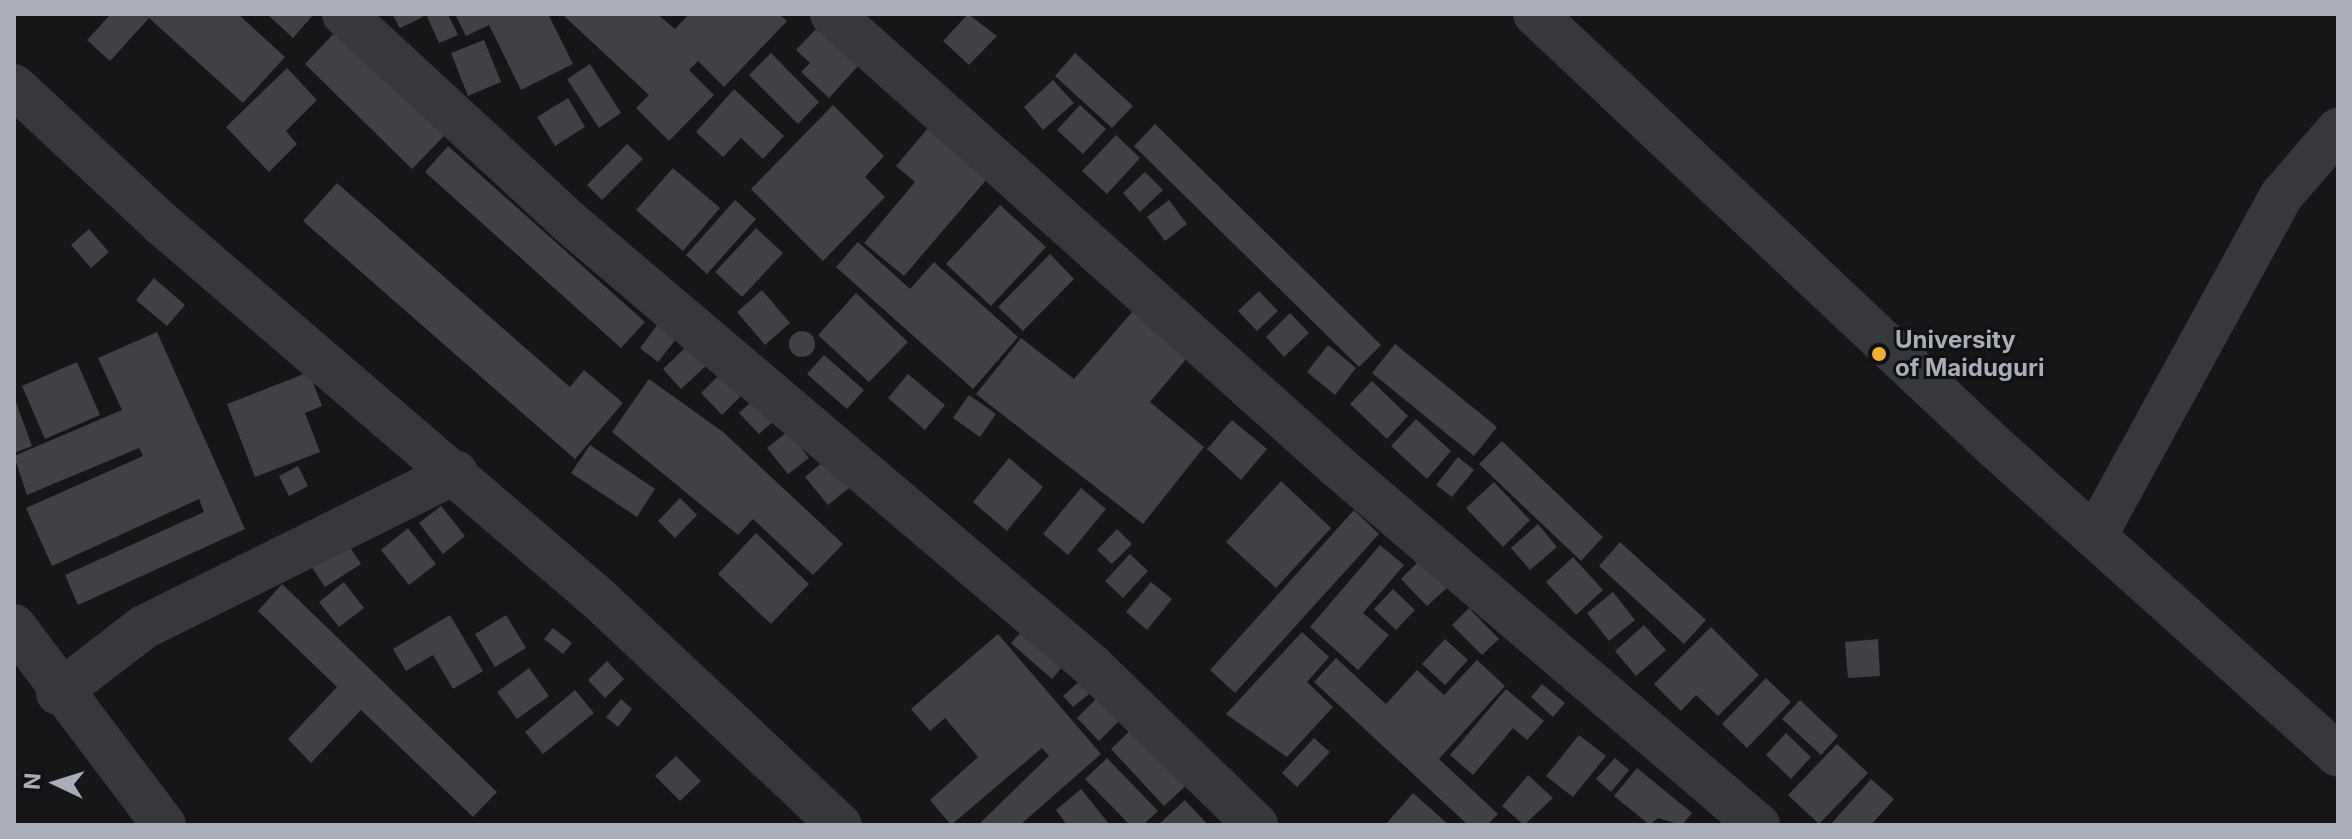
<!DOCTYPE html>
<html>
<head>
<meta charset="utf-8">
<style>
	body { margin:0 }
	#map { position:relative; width:2352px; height:839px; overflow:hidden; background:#161618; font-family:Inter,sans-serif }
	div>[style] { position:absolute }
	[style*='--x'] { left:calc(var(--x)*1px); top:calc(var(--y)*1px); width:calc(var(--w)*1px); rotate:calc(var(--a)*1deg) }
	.building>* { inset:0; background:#404145 }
	.round { border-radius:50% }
	.minor>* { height:44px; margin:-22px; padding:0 22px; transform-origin:22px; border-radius:22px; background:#37383d }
	.dots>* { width:22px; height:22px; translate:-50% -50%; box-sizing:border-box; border:4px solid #111113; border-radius:50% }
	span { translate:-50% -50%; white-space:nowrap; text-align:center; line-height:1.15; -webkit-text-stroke:6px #111113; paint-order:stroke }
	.poi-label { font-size:24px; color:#a8adb8; font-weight:700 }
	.left { translate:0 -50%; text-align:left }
	.frame { position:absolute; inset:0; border:16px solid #a8adb8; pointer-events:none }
	.north { position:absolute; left:16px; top:743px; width:80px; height:80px; -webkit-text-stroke:6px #111113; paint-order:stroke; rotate:274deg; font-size:22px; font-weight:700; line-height:32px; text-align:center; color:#a8adb8 }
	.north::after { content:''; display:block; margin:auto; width:28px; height:36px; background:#a8adb8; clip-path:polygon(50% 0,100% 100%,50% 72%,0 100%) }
</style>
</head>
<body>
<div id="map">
	<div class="building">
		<div style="clip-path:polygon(111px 14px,238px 14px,285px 57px,243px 103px,149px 18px,110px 61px,87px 40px)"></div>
		<div style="clip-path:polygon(267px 14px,314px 14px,293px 38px)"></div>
		<div style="clip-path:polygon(392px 14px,422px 14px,423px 17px,400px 28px)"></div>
		<div style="clip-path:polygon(426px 14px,448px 14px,458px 35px,439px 43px)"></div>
		<div style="clip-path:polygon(455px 14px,548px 14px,573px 64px,521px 90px,489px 25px,466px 36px)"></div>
		<div style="clip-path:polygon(562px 14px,657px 14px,675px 29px,689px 14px,779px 14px,787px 21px,724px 87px,698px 61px,689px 70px,714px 95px,669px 141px,636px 108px,649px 95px)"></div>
		<div style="clip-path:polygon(968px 14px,997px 36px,969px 65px,943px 41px)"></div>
		<div style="clip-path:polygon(818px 27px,859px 65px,829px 98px,801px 72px,810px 63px,796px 50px)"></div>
		<div style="clip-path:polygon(338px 29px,445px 135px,412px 169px,305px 64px)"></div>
		<div style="clip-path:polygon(484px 40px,501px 82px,468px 96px,451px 53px)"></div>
		<div style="clip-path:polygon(771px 53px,819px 102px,798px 124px,749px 75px)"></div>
		<div style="clip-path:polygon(1075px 53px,1133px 106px,1112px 128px,1055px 76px)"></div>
		<div style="clip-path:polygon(590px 64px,621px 113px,599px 128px,567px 79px)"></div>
		<div style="clip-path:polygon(287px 68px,317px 100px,286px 131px,297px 144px,269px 172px,226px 127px)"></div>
		<div style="clip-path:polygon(1053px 80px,1074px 103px,1043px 130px,1024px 107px)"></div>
		<div style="clip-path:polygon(734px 89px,784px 136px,763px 159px,741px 138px,723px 157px,696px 132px)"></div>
		<div style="clip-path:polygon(568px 98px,585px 127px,555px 146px,537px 117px)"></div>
		<div style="clip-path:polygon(833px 105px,884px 156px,865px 177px,885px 197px,823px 261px,751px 189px)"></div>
		<div style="clip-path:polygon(1080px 105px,1106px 129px,1083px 154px,1057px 130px)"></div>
		<div style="clip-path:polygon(1155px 124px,1381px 345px,1359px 367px,1134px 146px)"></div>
		<div style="clip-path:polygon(928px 128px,987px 179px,904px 276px,864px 243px,915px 182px,896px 166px)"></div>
		<div style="clip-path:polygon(1116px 135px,1140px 158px,1107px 194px,1082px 171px)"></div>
		<div style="clip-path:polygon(627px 144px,643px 159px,602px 200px,587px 185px)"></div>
		<div style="clip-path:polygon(448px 146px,645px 322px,621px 348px,425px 172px)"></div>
		<div style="clip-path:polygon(673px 168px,720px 208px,683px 251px,636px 210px)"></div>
		<div style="clip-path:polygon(1145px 172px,1163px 190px,1140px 212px,1123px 193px)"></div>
		<div style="clip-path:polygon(337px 183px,570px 387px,584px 370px,623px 403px,575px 459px,303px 221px)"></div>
		<div style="clip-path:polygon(735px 200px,756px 219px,707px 274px,686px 255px)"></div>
		<div style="clip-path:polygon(1169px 200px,1187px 224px,1165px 241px,1147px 217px)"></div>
		<div style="clip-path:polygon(1000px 205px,1046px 247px,991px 306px,946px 264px)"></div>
		<div style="clip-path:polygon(756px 228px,783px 253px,742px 297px,715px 272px)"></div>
		<div style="clip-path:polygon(89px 229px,109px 252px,91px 268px,71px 245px)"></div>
		<div style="clip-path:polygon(858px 242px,910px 289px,934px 262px,1018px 337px,973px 389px,836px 267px)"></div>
		<div style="clip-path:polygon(1050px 254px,1074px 279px,1023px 331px,998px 307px)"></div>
		<div style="clip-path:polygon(154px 278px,185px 305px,167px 326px,136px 300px)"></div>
		<div style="clip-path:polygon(762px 290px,790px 323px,765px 345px,737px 312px)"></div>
		<div style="clip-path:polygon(1259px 291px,1278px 311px,1257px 331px,1238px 311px)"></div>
		<div style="clip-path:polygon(856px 293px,908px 342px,869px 382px,818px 335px)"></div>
		<div style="clip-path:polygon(1133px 311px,1187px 358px,1150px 402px,1204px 447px,1143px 524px,976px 394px,1021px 338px,1074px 379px)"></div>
		<div style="clip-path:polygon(1290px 313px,1309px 333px,1284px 357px,1266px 337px)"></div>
		<div style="clip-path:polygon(661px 320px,680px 334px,658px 362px,640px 348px)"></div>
		<div class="round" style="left:789px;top:331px;width:26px;height:26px"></div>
		<div style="clip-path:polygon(157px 332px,245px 529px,78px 605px,65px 575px,204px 512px,199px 499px,52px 566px,26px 508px,143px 456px,139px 448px,27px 495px,14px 456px,122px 410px,98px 358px)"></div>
		<div style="clip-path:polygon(689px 344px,708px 364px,681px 389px,663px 369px)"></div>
		<div style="clip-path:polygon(1395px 344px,1497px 427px,1474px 456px,1372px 373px)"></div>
		<div style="clip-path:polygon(1328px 345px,1356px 368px,1335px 395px,1307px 372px)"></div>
		<div style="clip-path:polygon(824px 355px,864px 390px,847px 409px,807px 374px)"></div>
		<div style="clip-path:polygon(77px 362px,100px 415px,45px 439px,22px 386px)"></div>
		<div style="clip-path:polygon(726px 368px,747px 390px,722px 415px,701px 393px)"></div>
		<div style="clip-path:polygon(309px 372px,322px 406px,305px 413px,320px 452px,255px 477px,227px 404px)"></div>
		<div style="clip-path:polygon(908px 374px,945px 405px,925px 430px,888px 398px)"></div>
		<div style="clip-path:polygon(649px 379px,723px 432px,843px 544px,813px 575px,753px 519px,738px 535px,612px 432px)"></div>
		<div style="clip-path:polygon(1372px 381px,1408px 416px,1387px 439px,1350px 404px)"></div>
		<div style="clip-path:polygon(764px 390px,784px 412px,759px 434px,739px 413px)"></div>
		<div style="clip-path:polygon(969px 395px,996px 414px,980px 437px,953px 418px)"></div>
		<div style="clip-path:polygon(14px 397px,32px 446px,14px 453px)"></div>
		<div style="clip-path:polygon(1416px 419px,1451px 451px,1427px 479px,1391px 446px)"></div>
		<div style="clip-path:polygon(1232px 420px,1267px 449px,1241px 480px,1207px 449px)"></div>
		<div style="clip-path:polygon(788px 431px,809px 458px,788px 474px,767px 448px)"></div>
		<div style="clip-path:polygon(1502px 441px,1603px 537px,1581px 561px,1479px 464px)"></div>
		<div style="clip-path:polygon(590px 445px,655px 489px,637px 517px,571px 473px)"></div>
		<div style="clip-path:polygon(837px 450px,860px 479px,828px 505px,805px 477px)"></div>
		<div style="clip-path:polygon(1458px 457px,1474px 470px,1452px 497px,1436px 485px)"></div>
		<div style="clip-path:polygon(1009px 458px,1043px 487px,1007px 531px,973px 502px)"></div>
		<div style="clip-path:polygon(298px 466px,308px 486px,289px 496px,279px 476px)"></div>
		<div style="clip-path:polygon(1281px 481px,1331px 528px,1276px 588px,1226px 542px)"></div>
		<div style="clip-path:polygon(1494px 482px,1530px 520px,1503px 547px,1466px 508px)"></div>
		<div style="clip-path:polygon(1081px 488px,1106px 509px,1068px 555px,1043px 534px)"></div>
		<div style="clip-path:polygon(680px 498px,697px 515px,675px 538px,658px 521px)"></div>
		<div style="clip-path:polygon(441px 506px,465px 536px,443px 554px,419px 523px)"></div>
		<div style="clip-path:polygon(1354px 510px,1379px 534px,1235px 693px,1210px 670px)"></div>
		<div style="clip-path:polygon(1538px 524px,1557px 547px,1530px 570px,1511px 548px)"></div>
		<div style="clip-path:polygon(408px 528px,436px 564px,409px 585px,381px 550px)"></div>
		<div style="clip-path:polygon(1117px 529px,1132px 544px,1112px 564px,1097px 550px)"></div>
		<div style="clip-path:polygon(756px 533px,809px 584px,771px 624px,718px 574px)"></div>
		<div style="clip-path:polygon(345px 540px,361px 564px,325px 587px,309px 563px)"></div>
		<div style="clip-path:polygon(1620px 542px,1706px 620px,1684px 644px,1599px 566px)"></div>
		<div style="clip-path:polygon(1380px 545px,1404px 565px,1363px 613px,1389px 635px,1358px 670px,1310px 627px)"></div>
		<div style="clip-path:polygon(1130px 554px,1148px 571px,1123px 598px,1105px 581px)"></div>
		<div style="clip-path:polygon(1573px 557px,1603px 590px,1576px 615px,1546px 582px)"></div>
		<div style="clip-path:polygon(1419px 561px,1447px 588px,1427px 606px,1401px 579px)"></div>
		<div style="clip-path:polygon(344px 582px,364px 608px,339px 627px,319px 602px)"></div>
		<div style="clip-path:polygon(1151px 582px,1172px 599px,1147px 630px,1126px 612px)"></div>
		<div style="clip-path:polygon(282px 584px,497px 792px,473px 817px,361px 710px,311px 763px,288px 739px,337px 687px,258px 611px)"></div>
		<div style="clip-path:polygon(1393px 589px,1415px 610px,1396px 630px,1374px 609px)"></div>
		<div style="clip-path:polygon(1613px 592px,1635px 620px,1609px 641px,1587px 613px)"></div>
		<div style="clip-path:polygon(1469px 608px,1499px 639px,1482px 655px,1452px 625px)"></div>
		<div style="clip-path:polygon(450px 615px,483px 671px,453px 689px,433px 655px,406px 671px,393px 649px)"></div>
		<div style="clip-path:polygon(506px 615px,526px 648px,495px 667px,475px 634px)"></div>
		<div style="clip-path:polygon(1029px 623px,1069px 659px,1052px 679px,1011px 643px)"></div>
		<div style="clip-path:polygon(1644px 625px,1666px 650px,1636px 676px,1615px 651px)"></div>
		<div style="clip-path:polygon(1711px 627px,1759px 675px,1718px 716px,1696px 695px,1681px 711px,1654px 684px)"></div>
		<div style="clip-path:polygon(553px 628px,572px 643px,563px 654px,544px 639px)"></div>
		<div style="clip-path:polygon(1302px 632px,1329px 657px,1307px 682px,1333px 707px,1287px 757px,1226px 714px)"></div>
		<div style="clip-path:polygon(998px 634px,1101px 754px,1020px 825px,978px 825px,1049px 756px,1042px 748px,951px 825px,930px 800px,978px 757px,945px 718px,930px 731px,911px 709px)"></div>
		<div style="clip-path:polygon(1445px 639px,1468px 660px,1445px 685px,1422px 664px)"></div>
		<div style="clip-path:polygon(1878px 639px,1880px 676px,1848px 678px,1845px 642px)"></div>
		<div style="clip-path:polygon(1336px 658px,1386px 704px,1417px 670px,1444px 695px,1477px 660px,1505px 686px,1439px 759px,1498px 814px,1487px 825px,1468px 825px,1314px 682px)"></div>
		<div style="clip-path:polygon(607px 661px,624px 679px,605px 698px,588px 680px)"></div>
		<div style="clip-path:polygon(529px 668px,549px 696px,517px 719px,497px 692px)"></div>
		<div style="clip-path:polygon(1766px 678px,1791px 702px,1747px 748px,1722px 724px)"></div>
		<div style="clip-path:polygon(1082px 679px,1093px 691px,1073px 707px,1063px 696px)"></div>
		<div style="clip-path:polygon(1542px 684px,1565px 703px,1553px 717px,1531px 697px)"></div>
		<div style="clip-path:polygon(1506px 689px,1544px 721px,1527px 740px,1513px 728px,1473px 775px,1450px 755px)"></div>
		<div style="clip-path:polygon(575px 690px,594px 713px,543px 754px,525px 732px)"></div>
		<div style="clip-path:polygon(1101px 694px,1123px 717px,1099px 741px,1077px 718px)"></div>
		<div style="clip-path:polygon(621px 699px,632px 709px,618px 727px,606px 717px)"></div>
		<div style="clip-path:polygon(1800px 700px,1838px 736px,1821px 755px,1782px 719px)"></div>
		<div style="clip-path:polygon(1141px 720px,1191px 781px,1164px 806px,1111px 749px)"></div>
		<div style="clip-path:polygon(1786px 733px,1811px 757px,1791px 779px,1766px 755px)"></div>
		<div style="clip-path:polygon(1579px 735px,1606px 756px,1573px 797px,1546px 776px)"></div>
		<div style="clip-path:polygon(1314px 738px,1330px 752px,1297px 787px,1282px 773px)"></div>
		<div style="clip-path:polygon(1837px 744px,1868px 773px,1819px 824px,1788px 795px)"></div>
		<div style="clip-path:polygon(676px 756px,701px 781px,680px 801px,655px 776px)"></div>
		<div style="clip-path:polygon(1107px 758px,1158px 811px,1143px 825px,1130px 825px,1085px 779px)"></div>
		<div style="clip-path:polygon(1615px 758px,1629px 770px,1611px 792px,1596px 779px)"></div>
		<div style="clip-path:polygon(1637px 768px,1692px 813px,1682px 825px,1658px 818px,1650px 825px,1614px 796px)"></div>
		<div style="clip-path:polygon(1528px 775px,1553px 798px,1524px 825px,1502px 806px)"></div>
		<div style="clip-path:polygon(1871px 779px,1894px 799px,1871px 825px,1830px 825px)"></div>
		<div style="clip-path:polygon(1081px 789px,1110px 825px,1067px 825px,1056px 810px)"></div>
		<div style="clip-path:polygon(1413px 793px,1449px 825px,1385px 825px)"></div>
		<div style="clip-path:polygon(1185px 800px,1208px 825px,1158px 825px)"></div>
	</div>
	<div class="minor">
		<div style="--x:344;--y:14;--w:305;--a:42.7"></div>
		<div style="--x:568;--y:221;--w:686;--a:40.33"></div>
		<div style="--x:1091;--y:665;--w:230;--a:44.1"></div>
		<div style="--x:832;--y:14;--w:676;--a:41.82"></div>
		<div style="--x:1336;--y:465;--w:555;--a:40.47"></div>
		<div style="--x:1535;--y:14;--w:630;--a:43.26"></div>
		<div style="--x:1994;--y:446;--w:462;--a:41.9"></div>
		<div style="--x:14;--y:86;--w:202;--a:43"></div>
		<div style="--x:162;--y:224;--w:577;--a:40.64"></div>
		<div style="--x:600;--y:600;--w:329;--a:43.2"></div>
		<div style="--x:2095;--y:536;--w:389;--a:-61.3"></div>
		<div style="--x:2282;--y:195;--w:86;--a:-49.3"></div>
		<div style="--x:14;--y:626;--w:249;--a:53"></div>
		<div style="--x:58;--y:693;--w:108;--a:-37.5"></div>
		<div style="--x:144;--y:627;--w:348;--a:-26.4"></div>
	</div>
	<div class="dots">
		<div style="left:1879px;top:354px;background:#f2b134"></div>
	</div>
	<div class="poi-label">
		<span class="left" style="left:1895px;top:354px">University<br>of Maiduguri</span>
	</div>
	<div class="frame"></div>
	<div class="north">N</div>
</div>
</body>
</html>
